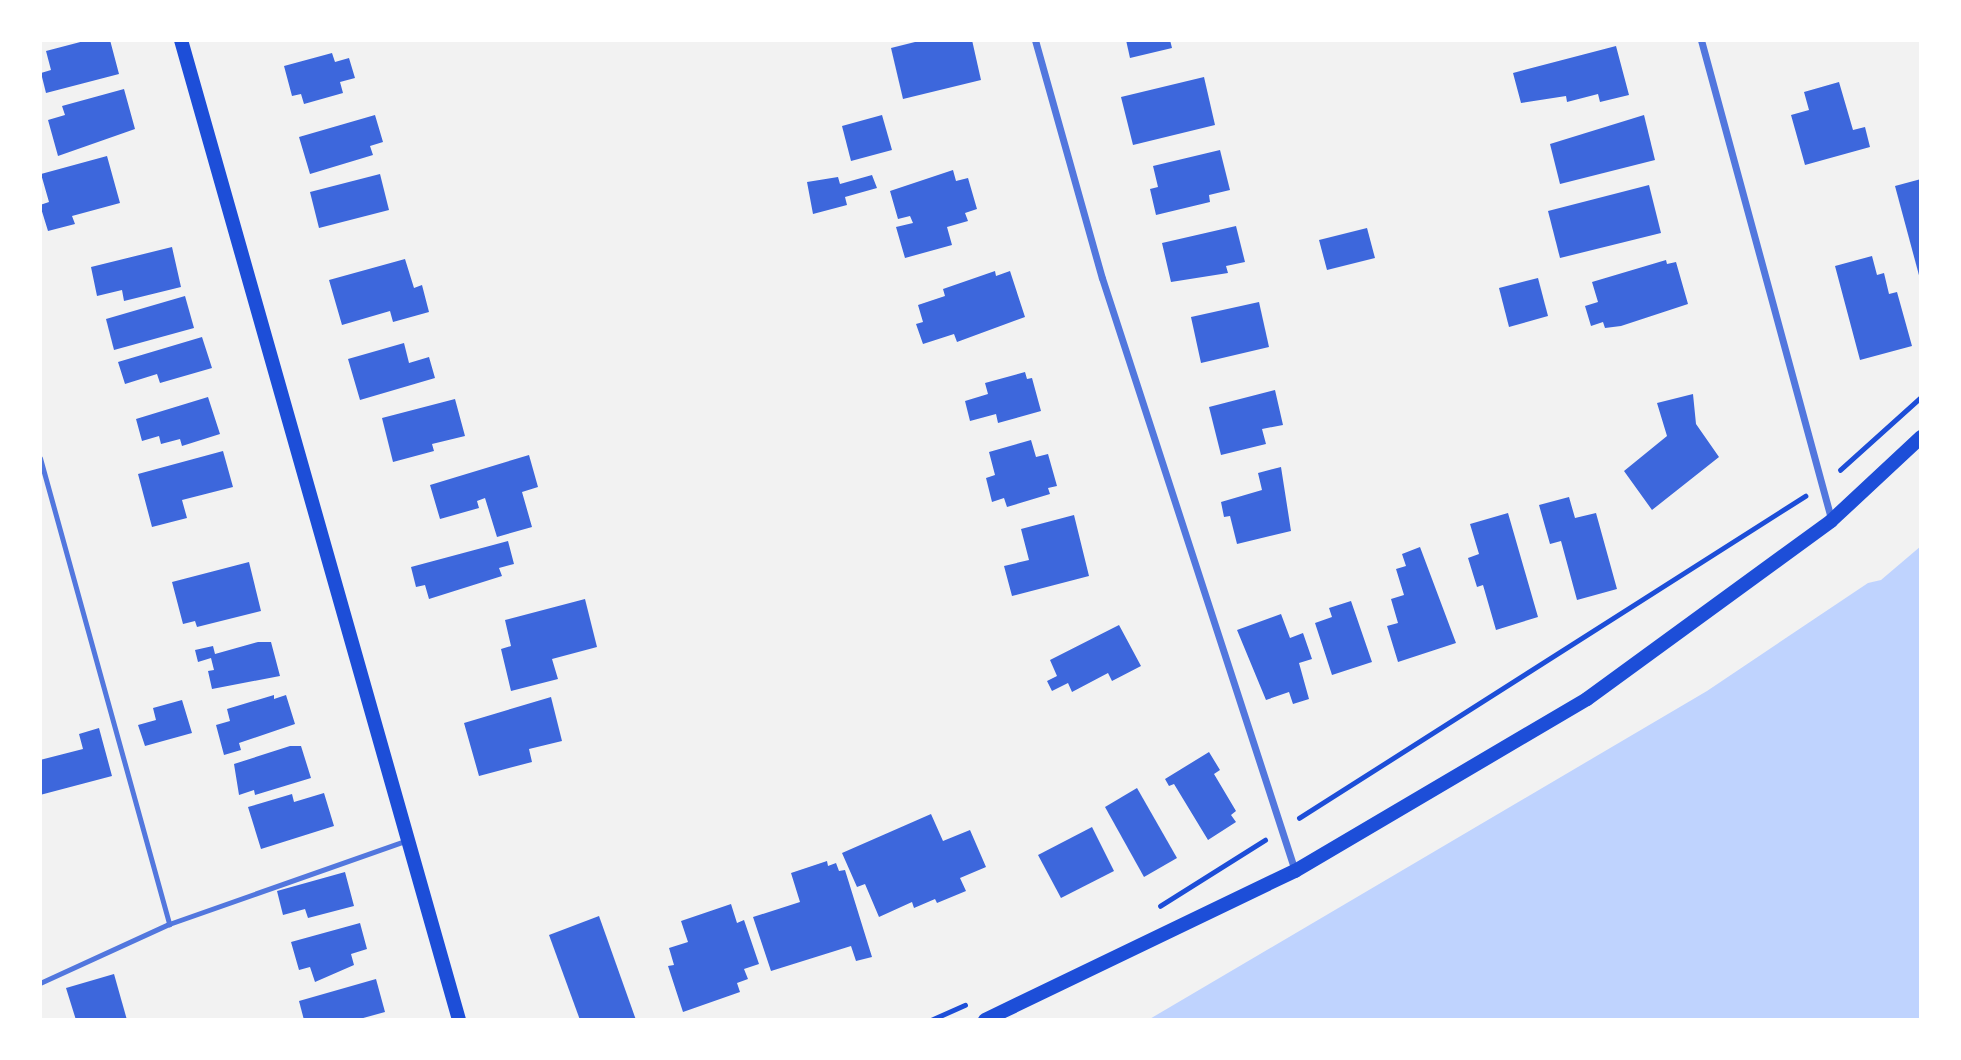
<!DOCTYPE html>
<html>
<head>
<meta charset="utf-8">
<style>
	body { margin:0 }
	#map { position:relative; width:1961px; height:1060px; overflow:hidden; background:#f2f2f2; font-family:"Public Sans",sans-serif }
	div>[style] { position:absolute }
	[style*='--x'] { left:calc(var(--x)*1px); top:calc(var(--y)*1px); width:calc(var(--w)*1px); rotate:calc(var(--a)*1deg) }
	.water>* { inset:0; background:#bfd3fe }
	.building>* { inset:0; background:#3d67dc }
	.path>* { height:4.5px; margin:-2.25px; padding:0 2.25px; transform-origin:2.25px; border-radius:2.25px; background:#1d4ed8 }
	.service>* { height:5px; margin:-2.5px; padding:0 2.5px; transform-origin:2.5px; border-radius:2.5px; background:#5277de }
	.minor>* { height:7px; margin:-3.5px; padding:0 3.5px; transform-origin:3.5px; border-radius:3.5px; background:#5277de }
	.secondary>* { height:14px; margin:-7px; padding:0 7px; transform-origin:7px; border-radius:7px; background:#1d4ed8 }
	span { translate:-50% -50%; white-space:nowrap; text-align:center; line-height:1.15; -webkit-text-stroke:5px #fff; paint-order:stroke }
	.frame { position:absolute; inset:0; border:42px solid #fff; pointer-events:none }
</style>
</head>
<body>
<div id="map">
	<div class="water">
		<div style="clip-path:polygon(1921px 546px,1921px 1020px,1148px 1020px,1707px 691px,1868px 583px,1881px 580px)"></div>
	</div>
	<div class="building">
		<div style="clip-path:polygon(88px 40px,110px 40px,119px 74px,46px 93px,41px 73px,51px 70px,46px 51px)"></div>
		<div style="clip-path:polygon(923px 40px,972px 40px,981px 80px,903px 99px,891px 48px)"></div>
		<div style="clip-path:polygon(1126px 40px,1170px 40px,1172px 48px,1130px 58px)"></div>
		<div style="clip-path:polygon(1616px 46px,1629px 95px,1600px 102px,1598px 94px,1567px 102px,1566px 96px,1521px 103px,1513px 73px)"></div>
		<div style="clip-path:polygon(332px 53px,335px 62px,349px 58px,355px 78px,340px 82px,343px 93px,304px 104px,301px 94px,292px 96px,284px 66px)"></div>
		<div style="clip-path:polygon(1204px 77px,1215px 125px,1133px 145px,1121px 97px)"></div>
		<div style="clip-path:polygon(1839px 82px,1853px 130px,1865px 127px,1870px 147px,1805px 165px,1791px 115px,1809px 110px,1804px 92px)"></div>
		<div style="clip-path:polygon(124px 89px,135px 129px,58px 156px,48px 120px,65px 115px,62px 106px)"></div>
		<div style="clip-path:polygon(375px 115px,383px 142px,370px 146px,373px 155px,310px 174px,299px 137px)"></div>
		<div style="clip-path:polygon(882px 115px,892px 150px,851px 161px,842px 126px)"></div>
		<div style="clip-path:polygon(1644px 115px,1655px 160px,1560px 184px,1550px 144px)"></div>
		<div style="clip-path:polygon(1220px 150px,1230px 190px,1209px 195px,1210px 202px,1156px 215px,1150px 189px,1158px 187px,1153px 166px)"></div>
		<div style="clip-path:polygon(107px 156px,120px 203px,72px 216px,75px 224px,48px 231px,40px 205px,49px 202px,41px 174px)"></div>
		<div style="clip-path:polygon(953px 170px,956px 181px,968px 178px,977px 209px,965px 213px,968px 221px,947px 227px,952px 245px,905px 258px,896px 227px,913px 223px,910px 216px,898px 219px,890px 191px)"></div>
		<div style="clip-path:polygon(380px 174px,389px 210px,319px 228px,310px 192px)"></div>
		<div style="clip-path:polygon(872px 175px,877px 188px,845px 197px,847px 205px,813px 214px,807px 182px,838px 177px,840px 184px)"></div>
		<div style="clip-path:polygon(1921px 179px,1921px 279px,1920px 279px,1895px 186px)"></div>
		<div style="clip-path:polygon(1649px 185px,1661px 233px,1560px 258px,1548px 211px)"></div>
		<div style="clip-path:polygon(1236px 226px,1245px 262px,1226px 266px,1228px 273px,1171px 282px,1162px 243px)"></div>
		<div style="clip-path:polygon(1367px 228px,1375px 258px,1327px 270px,1319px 240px)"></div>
		<div style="clip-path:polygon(172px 247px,181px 287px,124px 301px,122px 290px,97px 296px,91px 267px)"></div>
		<div style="clip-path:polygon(1872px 256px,1877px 275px,1884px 273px,1889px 294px,1897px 292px,1912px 346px,1860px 360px,1835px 266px)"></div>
		<div style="clip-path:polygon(405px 259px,414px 288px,422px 285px,429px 312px,393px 322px,390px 311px,342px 325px,329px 280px)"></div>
		<div style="clip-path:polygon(1666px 260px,1667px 264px,1676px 262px,1688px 304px,1621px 326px,1605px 328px,1603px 322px,1591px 326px,1585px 306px,1598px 302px,1592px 282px)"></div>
		<div style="clip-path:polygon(995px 271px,996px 276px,1010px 271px,1025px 317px,957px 342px,954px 334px,923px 344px,916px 324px,923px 322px,918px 305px,945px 296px,943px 289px)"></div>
		<div style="clip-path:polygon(1538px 278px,1548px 316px,1509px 327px,1499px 288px)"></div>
		<div style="clip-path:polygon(185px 296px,194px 328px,114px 350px,106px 319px)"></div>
		<div style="clip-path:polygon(1259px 302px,1269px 347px,1201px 363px,1191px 317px)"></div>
		<div style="clip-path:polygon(202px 337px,212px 368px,160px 383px,157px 374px,125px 384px,118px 362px)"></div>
		<div style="clip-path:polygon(404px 343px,409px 363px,429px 357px,435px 378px,360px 400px,348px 359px)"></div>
		<div style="clip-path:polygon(1025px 372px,1027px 379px,1032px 378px,1041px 411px,998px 423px,996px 414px,970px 421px,965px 401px,988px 394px,985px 383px)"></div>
		<div style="clip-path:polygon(1275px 390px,1283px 425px,1262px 429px,1266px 444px,1221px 455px,1209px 407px)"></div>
		<div style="clip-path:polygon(1693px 394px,1696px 424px,1719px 457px,1652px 510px,1624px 471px,1667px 436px,1657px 403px)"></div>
		<div style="clip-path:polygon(208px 397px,220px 434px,182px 446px,180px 439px,161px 444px,159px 436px,142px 441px,136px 419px)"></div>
		<div style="clip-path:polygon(455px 399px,465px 436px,432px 444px,434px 451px,393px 462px,382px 418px)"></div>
		<div style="clip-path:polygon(1031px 440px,1036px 457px,1048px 454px,1057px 486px,1048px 488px,1050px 494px,1007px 507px,1004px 498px,992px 502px,986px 478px,995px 475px,989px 452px)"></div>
		<div style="clip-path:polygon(223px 451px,233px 487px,182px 500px,187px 518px,152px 527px,138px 474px)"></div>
		<div style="clip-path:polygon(529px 455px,538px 487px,522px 492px,532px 527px,497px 537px,485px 498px,477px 501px,479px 508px,440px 519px,430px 485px)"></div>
		<div style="clip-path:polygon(1281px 467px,1291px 531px,1237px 544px,1230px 516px,1224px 517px,1221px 502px,1262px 490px,1258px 473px)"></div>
		<div style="clip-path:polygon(1569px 497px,1575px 518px,1596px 513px,1617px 589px,1577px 600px,1561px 541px,1550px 544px,1539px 505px)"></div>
		<div style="clip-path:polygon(1508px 513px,1538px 617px,1496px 630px,1483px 585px,1477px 587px,1468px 558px,1479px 554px,1470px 524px)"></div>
		<div style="clip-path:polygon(1074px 515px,1089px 576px,1012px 596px,1004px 566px,1029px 560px,1021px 529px)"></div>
		<div style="clip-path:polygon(508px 541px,514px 564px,499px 568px,502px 576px,429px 599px,425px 585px,416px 587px,411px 567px)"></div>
		<div style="clip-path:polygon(1420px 547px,1456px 643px,1398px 662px,1387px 626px,1398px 623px,1391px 599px,1404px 595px,1396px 569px,1406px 566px,1402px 554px)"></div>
		<div style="clip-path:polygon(249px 562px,261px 611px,197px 627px,195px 621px,183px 624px,172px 582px)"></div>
		<div style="clip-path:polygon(585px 599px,597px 647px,552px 659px,558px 679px,511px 691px,501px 649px,511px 646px,505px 620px)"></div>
		<div style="clip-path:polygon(1351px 601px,1372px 662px,1332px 675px,1315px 623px,1332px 617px,1329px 608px)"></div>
		<div style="clip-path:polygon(1281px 614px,1290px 638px,1303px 633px,1312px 659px,1299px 663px,1309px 699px,1293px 704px,1289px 692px,1266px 700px,1237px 630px)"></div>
		<div style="clip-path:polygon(1119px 625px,1141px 666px,1112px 681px,1108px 673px,1072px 692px,1068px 683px,1052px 691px,1047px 681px,1057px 676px,1050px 660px)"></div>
		<div style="clip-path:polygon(258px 642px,271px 642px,280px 676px,212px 689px,208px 671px,214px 670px,211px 658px,198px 662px,195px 650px,213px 646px,215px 654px)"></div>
		<div style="clip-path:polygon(274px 695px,274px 699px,286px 695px,295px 724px,239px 743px,241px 750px,224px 755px,216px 725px,230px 721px,227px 709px)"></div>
		<div style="clip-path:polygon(551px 697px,562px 741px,529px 749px,532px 762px,479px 776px,464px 723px)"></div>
		<div style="clip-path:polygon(182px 700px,192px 733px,145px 746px,138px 725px,156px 720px,153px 708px)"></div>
		<div style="clip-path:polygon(99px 728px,112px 776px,40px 795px,40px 760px,83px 749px,79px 734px)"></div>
		<div style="clip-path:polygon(290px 746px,301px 746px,311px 778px,255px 795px,254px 790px,239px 795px,234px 764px)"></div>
		<div style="clip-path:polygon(1209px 752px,1220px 770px,1214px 774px,1236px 811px,1231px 815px,1236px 822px,1208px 840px,1174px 784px,1169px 786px,1165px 779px)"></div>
		<div style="clip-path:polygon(1137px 788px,1177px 858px,1144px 877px,1105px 807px)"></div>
		<div style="clip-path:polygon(324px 793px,334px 826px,261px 849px,248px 807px,292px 794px,294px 802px)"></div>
		<div style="clip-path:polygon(931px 814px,943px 841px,970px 830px,986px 867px,960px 878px,966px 891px,937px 903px,935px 899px,914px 908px,912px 902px,879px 917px,865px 884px,857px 887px,842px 853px)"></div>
		<div style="clip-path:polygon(1092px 827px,1114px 871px,1061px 898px,1038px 855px)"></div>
		<div style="clip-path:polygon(827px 861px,828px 866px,836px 863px,839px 871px,845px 870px,872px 957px,856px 961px,851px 946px,771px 971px,753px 917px,800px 902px,791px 873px)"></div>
		<div style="clip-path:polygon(345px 872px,354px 906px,308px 918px,305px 909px,283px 915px,277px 891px)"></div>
		<div style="clip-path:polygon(731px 904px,737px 923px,744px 920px,759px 964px,744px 969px,748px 979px,737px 983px,740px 992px,683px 1012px,668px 966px,674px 965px,669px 948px,688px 942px,681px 921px)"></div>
		<div style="clip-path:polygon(599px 916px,636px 1020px,580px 1020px,549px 935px)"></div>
		<div style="clip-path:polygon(360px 923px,367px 949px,351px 954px,354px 965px,315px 982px,310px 967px,299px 970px,291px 942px)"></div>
		<div style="clip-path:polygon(114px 974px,127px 1020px,76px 1020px,66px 988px)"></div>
		<div style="clip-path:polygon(376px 979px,385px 1012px,356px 1020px,304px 1020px,299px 1001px)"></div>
	</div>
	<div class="path">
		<div style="--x:1840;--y:470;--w:109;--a:-42"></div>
		<div style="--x:1299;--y:818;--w:600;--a:-32.47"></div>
		<div style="--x:1160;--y:906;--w:124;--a:-32.2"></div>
		<div style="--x:931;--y:1020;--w:37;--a:-24"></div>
	</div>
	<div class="service">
		<div style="--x:40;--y:458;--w:484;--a:74.5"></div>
		<div style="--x:40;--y:983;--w:142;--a:-24.6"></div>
		<div style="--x:169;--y:924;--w:252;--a:-19.4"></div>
	</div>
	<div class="minor">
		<div style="--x:1035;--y:40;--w:247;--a:74.3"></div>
		<div style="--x:1102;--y:278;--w:624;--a:71.97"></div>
		<div style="--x:1701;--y:40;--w:496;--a:74.8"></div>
	</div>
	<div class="secondary">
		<div style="--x:181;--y:40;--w:1019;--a:74.16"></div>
		<div style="--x:985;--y:1020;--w:344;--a:-25.7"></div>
		<div style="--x:1295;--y:871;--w:339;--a:-30.5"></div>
		<div style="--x:1587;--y:699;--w:302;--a:-36.1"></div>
		<div style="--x:1831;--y:521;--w:123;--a:-43"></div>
	</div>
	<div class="frame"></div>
</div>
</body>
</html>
